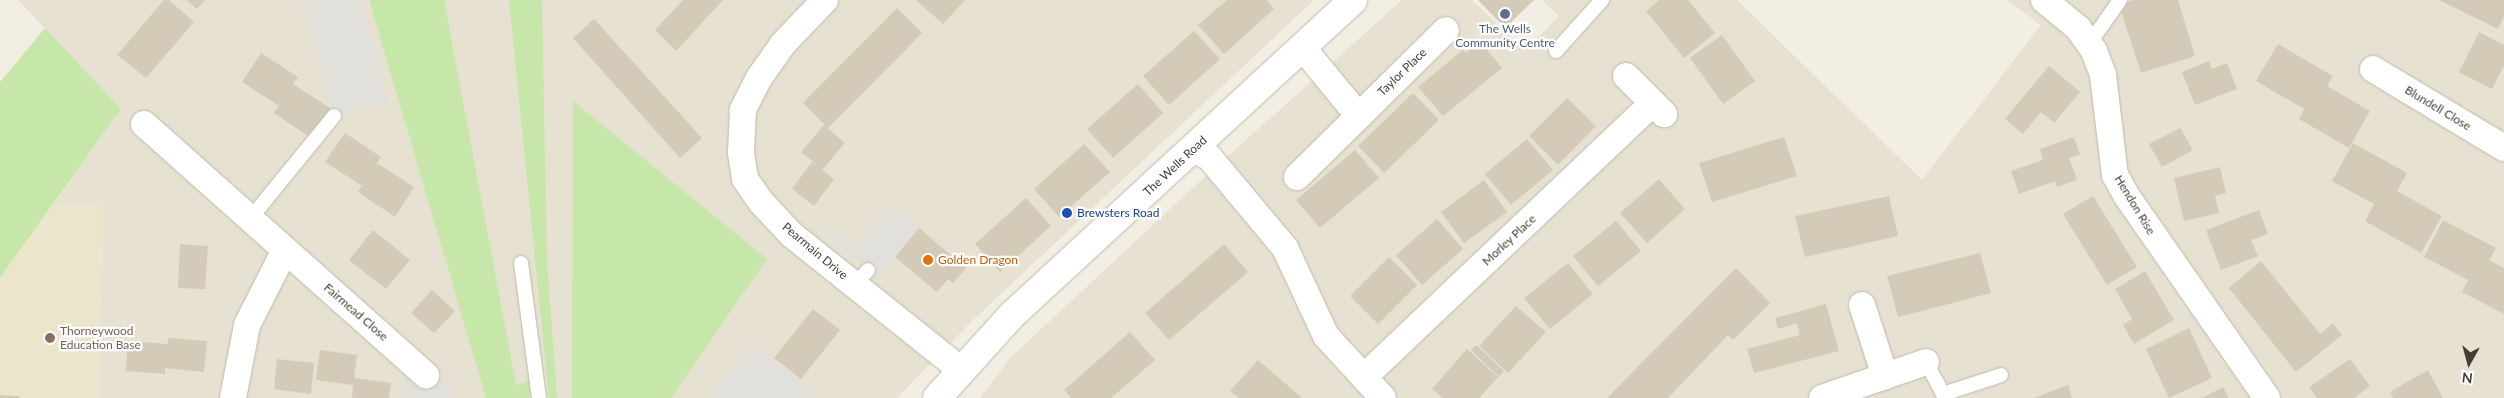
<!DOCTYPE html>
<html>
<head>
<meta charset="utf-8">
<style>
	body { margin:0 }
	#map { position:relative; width:2504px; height:398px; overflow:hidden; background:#f2eee3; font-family:Lato,sans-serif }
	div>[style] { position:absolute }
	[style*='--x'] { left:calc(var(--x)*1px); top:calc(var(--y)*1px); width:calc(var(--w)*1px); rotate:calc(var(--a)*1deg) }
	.residential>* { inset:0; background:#e6e1d1 }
	.education>* { inset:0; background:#ebe5cc }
	.green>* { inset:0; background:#c7e7aa }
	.parking>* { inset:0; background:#e2e0db }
	.building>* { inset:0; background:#d3cbb8 }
	.roads { filter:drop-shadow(0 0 1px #c0baa8) drop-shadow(0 0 1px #c0baa8) }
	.service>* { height:14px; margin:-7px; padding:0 7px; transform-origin:7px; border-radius:7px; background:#fff }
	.minor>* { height:26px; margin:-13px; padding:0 13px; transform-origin:13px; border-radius:13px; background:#fff }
	.tertiary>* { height:28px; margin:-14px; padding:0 14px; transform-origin:14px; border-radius:14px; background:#fff }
	.dots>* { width:14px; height:14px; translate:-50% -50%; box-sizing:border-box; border:2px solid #fff; border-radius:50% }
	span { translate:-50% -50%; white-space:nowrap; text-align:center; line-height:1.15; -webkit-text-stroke:4.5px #fff; paint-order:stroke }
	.service-label { font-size:12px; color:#4e5e75 }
	.street-label { font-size:12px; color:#433e33 }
	.transit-label { font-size:12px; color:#164399 }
	.left { translate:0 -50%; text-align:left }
	.food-label { font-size:12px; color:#c56008 }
	.education-label { font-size:12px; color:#785e54 }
	.north { position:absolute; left:2444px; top:338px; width:50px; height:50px; -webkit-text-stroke:4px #fff; paint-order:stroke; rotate:187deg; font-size:14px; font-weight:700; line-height:20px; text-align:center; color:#433e33 }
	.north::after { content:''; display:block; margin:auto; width:18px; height:22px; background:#433e33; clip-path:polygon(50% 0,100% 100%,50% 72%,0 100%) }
</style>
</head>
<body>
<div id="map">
	<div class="residential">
		<div style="clip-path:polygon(18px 0,1314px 0,972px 321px,897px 398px,98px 398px,103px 207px,53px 205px,121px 109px)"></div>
		<div style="clip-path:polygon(1402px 0,1472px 0,1525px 51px,1559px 16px,1542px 0,1737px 0,1922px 180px,2041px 25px,2007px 0,2504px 0,2504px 398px,980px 398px,1010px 358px,1198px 183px)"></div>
	</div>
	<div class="education">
		<div style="clip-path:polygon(53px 205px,103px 206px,98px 398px,0 398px,0 278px)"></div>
	</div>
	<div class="green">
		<div style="clip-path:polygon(369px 0,444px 0,516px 385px,529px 381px,530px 398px,486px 398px)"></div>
		<div style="clip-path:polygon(509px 0,542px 0,547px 261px,557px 398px,549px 398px)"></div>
		<div style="clip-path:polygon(45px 28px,121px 109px,0 278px,0 82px)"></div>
		<div style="clip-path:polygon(573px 101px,767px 259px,671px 398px,572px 398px)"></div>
	</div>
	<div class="parking">
		<div style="clip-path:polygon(297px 0,362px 0,387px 102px,334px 116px,306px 11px)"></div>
		<div style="clip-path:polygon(890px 205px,918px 228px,877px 277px,814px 226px,826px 226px,863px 256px,867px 251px,857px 243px)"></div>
		<div style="clip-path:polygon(751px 344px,822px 398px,709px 398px)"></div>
		<div style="clip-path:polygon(406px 372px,453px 379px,450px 398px,402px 398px)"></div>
	</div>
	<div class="building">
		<div style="clip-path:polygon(164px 0,169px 0,194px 22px,146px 78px,117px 55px)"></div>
		<div style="clip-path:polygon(187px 0,205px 0,197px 9px)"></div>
		<div style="clip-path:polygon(683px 0,723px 0,676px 51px,655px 30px)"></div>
		<div style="clip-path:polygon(916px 0,965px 0,943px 24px)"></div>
		<div style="clip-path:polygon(1227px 0,1267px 0,1274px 9px,1224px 54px,1198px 25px)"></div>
		<div style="clip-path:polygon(1478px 0,1534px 0,1505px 28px)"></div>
		<div style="clip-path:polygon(1659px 0,1688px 0,1715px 33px,1684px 58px,1646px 11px)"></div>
		<div style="clip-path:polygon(2134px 0,2178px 0,2195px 56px,2141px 73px,2119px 5px)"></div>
		<div style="clip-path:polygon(2439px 0,2504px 0,2504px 16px,2498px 29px)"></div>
		<div style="clip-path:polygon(897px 8px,922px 33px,828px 128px,803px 103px)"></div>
		<div style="clip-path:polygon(594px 19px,702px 138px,680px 158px,573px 38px)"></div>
		<div style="clip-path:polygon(1194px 31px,1220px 59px,1169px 105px,1143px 76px)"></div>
		<div style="clip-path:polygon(2479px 32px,2504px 45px,2504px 65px,2492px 89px,2459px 72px)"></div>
		<div style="clip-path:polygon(1722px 35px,1755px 81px,1723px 104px,1690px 58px)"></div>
		<div style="clip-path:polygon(1480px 41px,1502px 68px,1443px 116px,1418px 87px,1463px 50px,1466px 53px)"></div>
		<div style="clip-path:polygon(2278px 44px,2333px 76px,2327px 86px,2370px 111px,2349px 148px,2299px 119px,2304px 109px,2256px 81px)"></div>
		<div style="clip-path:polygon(261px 53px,298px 77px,293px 84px,330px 108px,311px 138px,274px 113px,279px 106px,242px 82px)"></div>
		<div style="clip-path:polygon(2209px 61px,2212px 69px,2227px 63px,2237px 89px,2195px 105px,2182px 72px)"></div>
		<div style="clip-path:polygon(2049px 66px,2080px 92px,2054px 123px,2041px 112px,2023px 134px,2005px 119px)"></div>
		<div style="clip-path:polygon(1138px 84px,1163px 113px,1113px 158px,1087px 129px)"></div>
		<div style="clip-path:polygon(1413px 93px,1439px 120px,1384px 173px,1358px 146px)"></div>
		<div style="clip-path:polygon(1567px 98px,1596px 126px,1558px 165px,1529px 136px)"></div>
		<div style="clip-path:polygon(824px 125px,845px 143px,822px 170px,834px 179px,814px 206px,792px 189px,812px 162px,817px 165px,801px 152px)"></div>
		<div style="clip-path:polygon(2180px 128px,2193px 150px,2162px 167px,2149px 144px)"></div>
		<div style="clip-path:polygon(345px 133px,381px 157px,377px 163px,414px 187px,395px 217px,358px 192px,362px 186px,325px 162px)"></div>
		<div style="clip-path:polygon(1784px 137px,1797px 176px,1712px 202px,1699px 163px)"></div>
		<div style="clip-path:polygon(2074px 137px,2080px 155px,2069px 158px,2077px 180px,2057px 187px,2055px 181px,2019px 194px,2011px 171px,2043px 160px,2040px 149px)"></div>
		<div style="clip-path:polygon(1527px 139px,1553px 170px,1511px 205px,1485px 174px)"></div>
		<div style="clip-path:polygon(2353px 143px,2407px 173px,2397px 191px,2442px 216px,2421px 253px,2365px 221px,2374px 204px,2332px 181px)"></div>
		<div style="clip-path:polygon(1084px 144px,1110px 172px,1059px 217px,1034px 189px)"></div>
		<div style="clip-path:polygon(1355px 150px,1379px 178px,1320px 228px,1296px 200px)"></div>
		<div style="clip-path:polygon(2220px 167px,2226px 193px,2215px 196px,2219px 213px,2184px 221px,2174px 178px)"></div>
		<div style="clip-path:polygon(1659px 179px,1685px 209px,1647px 243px,1620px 213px)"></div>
		<div style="clip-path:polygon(1484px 180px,1507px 212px,1464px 243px,1441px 212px)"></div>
		<div style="clip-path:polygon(1889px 196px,1898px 236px,1805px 257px,1795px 216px)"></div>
		<div style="clip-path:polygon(2093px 196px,2137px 267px,2107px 285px,2063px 214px)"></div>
		<div style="clip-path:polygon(1026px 198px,1051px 226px,1000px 272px,975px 244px)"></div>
		<div style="clip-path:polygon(2259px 210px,2268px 234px,2251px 240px,2258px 256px,2221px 270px,2206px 230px)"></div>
		<div style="clip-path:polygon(1437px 219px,1463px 249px,1422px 285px,1396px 255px)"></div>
		<div style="clip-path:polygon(2443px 220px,2496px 248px,2489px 260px,2504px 268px,2504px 314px,2462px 292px,2468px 280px,2424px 257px)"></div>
		<div style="clip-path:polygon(1616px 221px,1641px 251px,1598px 286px,1573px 256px)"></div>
		<div style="clip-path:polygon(919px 228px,966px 268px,953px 283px,948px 279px,937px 292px,895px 257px)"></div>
		<div style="clip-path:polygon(373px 230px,410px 260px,386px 289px,349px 260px)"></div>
		<div style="clip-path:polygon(180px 244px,208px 246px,205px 289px,178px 288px)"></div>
		<div style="clip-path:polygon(1224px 244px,1248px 272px,1169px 340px,1145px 313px)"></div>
		<div style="clip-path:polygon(1980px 253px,1991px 293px,1898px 317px,1887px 276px)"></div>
		<div style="clip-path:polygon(1389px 257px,1417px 285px,1378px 324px,1350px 296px)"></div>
		<div style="clip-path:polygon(2261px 261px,2320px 334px,2333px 323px,2342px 335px,2296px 372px,2229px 288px)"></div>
		<div style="clip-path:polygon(1568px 263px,1593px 294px,1550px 329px,1524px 298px)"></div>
		<div style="clip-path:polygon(1736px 268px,1770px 303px,1733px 340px,1728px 335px,1668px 398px,1607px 398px)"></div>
		<div style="clip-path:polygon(2145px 271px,2174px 320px,2134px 344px,2123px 325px,2132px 319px,2115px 289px)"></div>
		<div style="clip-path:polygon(432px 290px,455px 311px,434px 333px,411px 313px)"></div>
		<div style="clip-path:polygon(1826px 304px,1839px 351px,1754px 373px,1747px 349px,1800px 335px,1797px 323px,1778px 329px,1775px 318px)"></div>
		<div style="clip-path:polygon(1516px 306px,1546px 332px,1508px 373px,1479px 346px)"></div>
		<div style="clip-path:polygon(813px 309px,840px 330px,801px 379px,774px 358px)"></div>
		<div style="clip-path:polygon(2189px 328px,2212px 378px,2169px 398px,2146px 349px)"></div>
		<div style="clip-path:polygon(1130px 332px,1155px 360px,1111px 398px,1071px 398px,1064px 390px)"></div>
		<div style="clip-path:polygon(168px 338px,207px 341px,204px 372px,165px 368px,165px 374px,126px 371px,128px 341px,168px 344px)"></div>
		<div style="clip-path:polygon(1476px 345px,1504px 371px,1499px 377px,1471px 350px)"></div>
		<div style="clip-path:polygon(1467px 349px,1498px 377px,1479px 398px,1443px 398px,1432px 389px)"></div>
		<div style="clip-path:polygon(320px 350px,357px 355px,354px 378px,391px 383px,389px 398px,352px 398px,353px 385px,316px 380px)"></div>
		<div style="clip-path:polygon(277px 359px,314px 363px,311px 394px,274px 389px)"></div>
		<div style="clip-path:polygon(2350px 359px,2370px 386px,2354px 398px,2317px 398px,2309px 387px)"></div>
		<div style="clip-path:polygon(1258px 360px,1302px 398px,1239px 398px,1230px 391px)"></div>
		<div style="clip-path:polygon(2428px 370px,2443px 398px,2393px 398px,2390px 392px)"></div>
		<div style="clip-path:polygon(2068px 385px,2072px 398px,2034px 398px)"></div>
		<div style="clip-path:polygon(2223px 387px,2229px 398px,2202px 398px)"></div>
		<div style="clip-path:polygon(0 395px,20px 396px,19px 398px,0 398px)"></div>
	</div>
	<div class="roads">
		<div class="service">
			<div style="--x:2089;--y:44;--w:54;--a:-54.8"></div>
			<div style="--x:1556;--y:51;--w:69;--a:-48"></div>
			<div style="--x:250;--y:219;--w:133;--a:-50.8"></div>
			<div style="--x:521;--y:263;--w:136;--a:82.4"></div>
			<div style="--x:855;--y:284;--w:19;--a:-47"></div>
			<div style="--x:1926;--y:362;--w:36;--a:62"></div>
			<div style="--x:1943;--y:394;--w:61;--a:-18.1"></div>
		</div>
		<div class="minor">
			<div style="--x:825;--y:0;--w:61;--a:133.7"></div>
			<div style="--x:783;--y:44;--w:42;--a:125.2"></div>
			<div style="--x:759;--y:78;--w:36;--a:117"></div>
			<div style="--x:743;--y:110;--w:43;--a:92.7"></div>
			<div style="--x:741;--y:153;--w:26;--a:81"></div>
			<div style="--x:745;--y:179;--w:28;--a:55"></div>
			<div style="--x:761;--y:202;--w:45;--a:46.8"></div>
			<div style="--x:792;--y:235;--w:215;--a:38.6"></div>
			<div style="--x:2044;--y:0;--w:44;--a:39.5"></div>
			<div style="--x:2078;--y:28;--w:28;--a:55"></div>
			<div style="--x:2094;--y:51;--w:26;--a:69"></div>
			<div style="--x:2103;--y:75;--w:101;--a:83.2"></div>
			<div style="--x:2115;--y:175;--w:23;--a:61"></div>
			<div style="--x:2126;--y:195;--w:247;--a:55.2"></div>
			<div style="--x:1302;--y:47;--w:88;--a:50.5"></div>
			<div style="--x:2373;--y:69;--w:153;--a:31.1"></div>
			<div style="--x:1626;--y:76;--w:54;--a:45"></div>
			<div style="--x:144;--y:124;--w:378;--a:41.7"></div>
			<div style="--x:1193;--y:149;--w:18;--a:27"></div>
			<div style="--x:1209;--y:157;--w:119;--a:50.1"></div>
			<div style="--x:1285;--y:248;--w:97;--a:65"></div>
			<div style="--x:1326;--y:336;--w:84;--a:47.4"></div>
			<div style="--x:1297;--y:177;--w:209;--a:-44.6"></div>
			<div style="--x:1862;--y:305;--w:75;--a:72.1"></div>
			<div style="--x:1364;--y:377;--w:398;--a:-43.5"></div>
			<div style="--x:233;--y:398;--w:74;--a:-79.1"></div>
			<div style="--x:247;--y:325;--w:84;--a:-63.1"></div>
			<div style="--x:1822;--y:398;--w:110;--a:-19.1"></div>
		</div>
		<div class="tertiary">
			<div style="--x:937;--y:398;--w:112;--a:-47.9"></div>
			<div style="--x:1012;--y:315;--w:464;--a:-42.7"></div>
		</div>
	</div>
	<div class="dots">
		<div style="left:1505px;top:14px;background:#5c6f8a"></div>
		<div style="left:1067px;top:213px;background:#1a4fb4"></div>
		<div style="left:928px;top:260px;background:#e8710a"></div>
		<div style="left:50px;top:338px;background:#8d6e63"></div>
	</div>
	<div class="service-label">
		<span style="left:1505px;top:36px">The Wells<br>Community Centre</span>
	</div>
	<div class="street-label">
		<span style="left:1402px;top:72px;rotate:-44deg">Taylor Place</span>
		<span style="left:2438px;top:108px;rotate:31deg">Blundell Close</span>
		<span style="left:1175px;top:166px;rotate:-43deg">The Wells Road</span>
		<span style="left:2135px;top:205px;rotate:59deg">Hendon Rise</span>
		<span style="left:1509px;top:240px;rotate:-43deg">Morley Place</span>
		<span style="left:815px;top:251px;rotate:40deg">Pearmain Drive</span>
		<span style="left:356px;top:312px;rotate:41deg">Fairmead Close</span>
	</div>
	<div class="transit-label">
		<span class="left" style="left:1077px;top:213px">Brewsters Road</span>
	</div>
	<div class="food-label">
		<span class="left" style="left:938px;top:260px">Golden Dragon</span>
	</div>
	<div class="education-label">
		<span class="left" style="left:60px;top:338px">Thorneywood<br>Education Base</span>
	</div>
	<div class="north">N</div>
</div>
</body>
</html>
